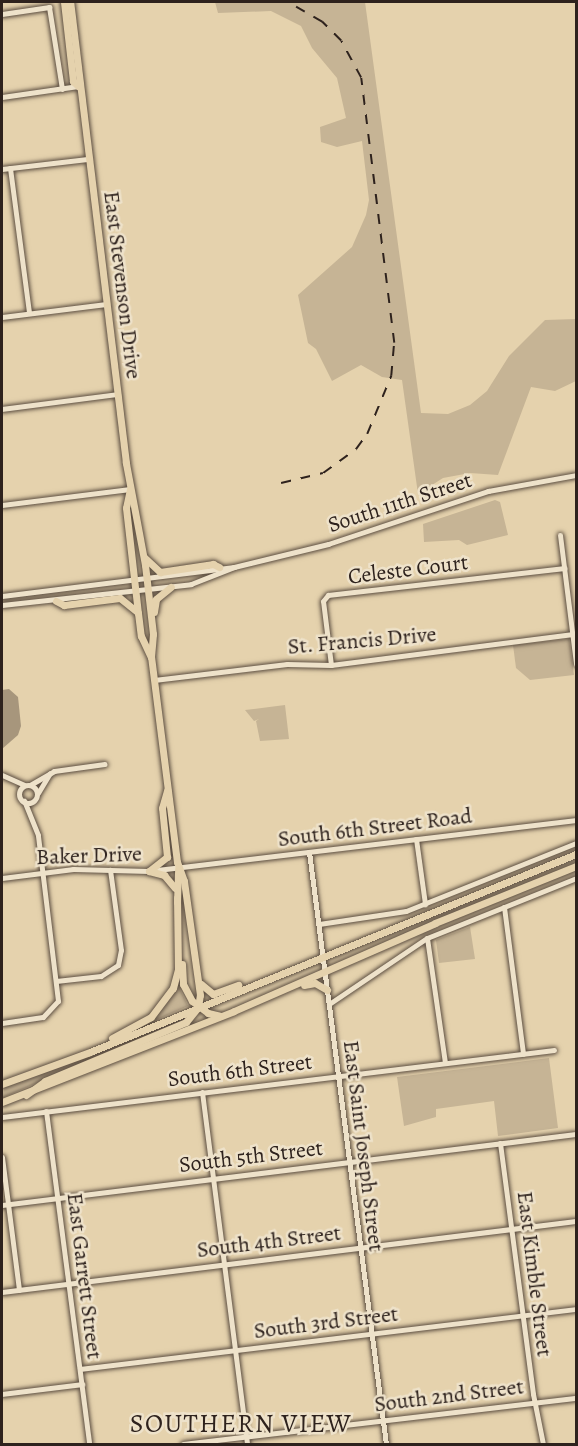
<!DOCTYPE html>
<html>
<head>
<meta charset="utf-8">
<style>
	body { margin:0 }
	#map { position:relative; width:578px; height:1446px; overflow:hidden; background:#e5d2ad; font-family:Alegreya,serif }
	div>[style] { position:absolute }
	[style*='--x'] { left:calc(var(--x)*1px); top:calc(var(--y)*1px); width:calc(var(--w)*1px); rotate:calc(var(--a)*1deg) }
	.green>* { inset:0; background:#c6b495 }
	.water>* { inset:0; background:#a7967c }
	.roads { filter:drop-shadow(0 0 2px #5c4e41) drop-shadow(0 0 2px #5c4e41) }
	.minor>* { height:5px; margin:-2.5px; padding:0 2.5px; transform-origin:2.5px; border-radius:2.5px; background:#eee2ca }
	.minor>.ring { margin:-2.5px; padding:0; box-sizing:content-box; background:none; border:5px solid #eee2ca; border-radius:50% }
	.major>* { height:7px; margin:-3.5px; padding:0 3.5px; transform-origin:3.5px; border-radius:3.5px; background:#e5d2ad }
	.rail>* { height:1.5px; margin-top:-0.75px; transform-origin:0; background:repeating-linear-gradient(90deg,#2e221d 0 10px,transparent 0 20px) }
	span { translate:-50% -50%; white-space:nowrap; text-align:center; line-height:1.15; -webkit-text-stroke:5px #eee2ca; paint-order:stroke }
	.street-label { font-size:22px; color:#2e221d }
	.quarter-label { font-size:26px; color:#2e221d; letter-spacing:1.5px }
	.frame { position:absolute; inset:0; border:3px solid #2e221d; pointer-events:none }
</style>
</head>
<body>
<div id="map">
	<div class="green">
		<div style="clip-path:polygon(215px 2px,365px 2px,421px 413px,448px 414px,470px 405px,487px 391px,509px 356px,545px 320px,576px 319px,576px 381px,555px 391px,531px 387px,498px 475px,470px 473px,443px 478px,418px 494px,402px 380px,382px 377px,361px 365px,332px 381px,316px 349px,308px 343px,298px 295px,352px 247px,366px 215px,369px 200px,362px 141px,337px 147px,321px 142px,320px 127px,346px 118px,337px 78px,312px 48px,301px 26px,271px 11px,218px 13px)"></div>
		<div style="clip-path:polygon(495px 500px,500px 502px,508px 535px,467px 545px,459px 540px,424px 542px,423px 524px)"></div>
		<div style="clip-path:polygon(569px 639px,574px 675px,530px 680px,516px 668px,513px 645px)"></div>
		<div style="clip-path:polygon(285px 705px,289px 739px,260px 741px,256px 721px,259px 719px,254px 721px,245px 710px)"></div>
		<div style="clip-path:polygon(470px 927px,475px 959px,439px 963px,436px 940px)"></div>
		<div style="clip-path:polygon(177px 983px,188px 1006px,156px 1020px,154px 1016px,167px 1003px)"></div>
		<div style="clip-path:polygon(185px 1018px,185px 1019px,2px 1098px,4px 1088px)"></div>
		<div style="clip-path:polygon(549px 1058px,558px 1128px,498px 1136px,494px 1101px,436px 1109px,436px 1117px,404px 1126px,397px 1077px)"></div>
	</div>
	<div class="water">
		<div style="clip-path:polygon(9px 689px,18px 697px,21px 726px,18px 735px,2px 749px,2px 690px)"></div>
	</div>
	<div class="roads">
		<div class="minor">
			<div style="--x:2;--y:14;--w:48;--a:-8.5"></div>
			<div style="--x:49;--y:7;--w:83;--a:81"></div>
			<div style="--x:2;--y:97;--w:77;--a:-8.2"></div>
			<div style="--x:10;--y:168;--w:146;--a:82.5"></div>
			<div style="--x:2;--y:169;--w:86;--a:-6.7"></div>
			<div style="--x:2;--y:317;--w:105;--a:-7.1"></div>
			<div style="--x:2;--y:409;--w:117;--a:-7.4"></div>
			<div style="--x:2;--y:505;--w:129;--a:-7.1"></div>
			<div style="--x:560;--y:535;--w:130;--a:82.9"></div>
			<div style="--x:2;--y:596;--w:234;--a:-7.1"></div>
			<div style="--x:234;--y:567;--w:97;--a:-13.7"></div>
			<div style="--x:328;--y:544;--w:169;--a:-18.3"></div>
			<div style="--x:488;--y:491;--w:89;--a:-10.3"></div>
			<div style="--x:2;--y:605;--w:190;--a:-6.3"></div>
			<div style="--x:191;--y:584;--w:46;--a:-21.6"></div>
			<div style="--x:331;--y:665;--w:64;--a:-97.1"></div>
			<div style="--x:323;--y:601;--w:8;--a:-50"></div>
			<div style="--x:328;--y:595;--w:238;--a:-6.5"></div>
			<div style="--x:154;--y:680;--w:134;--a:-6.9"></div>
			<div style="--x:287;--y:664;--w:44;--a:1.3"></div>
			<div style="--x:331;--y:665;--w:244;--a:-7.3"></div>
			<div style="--x:2;--y:775;--w:24;--a:24"></div>
			<div style="--x:30;--y:785;--w:28;--a:-30"></div>
			<div style="--x:54;--y:771;--w:51;--a:-7.8"></div>
			<div class="ring" style="left:19px;top:785px;width:13px;height:13px"></div>
			<div style="--x:38;--y:793;--w:23;--a:-59"></div>
			<div style="--x:416;--y:839;--w:66;--a:82.1"></div>
			<div style="--x:309;--y:852;--w:597;--a:82.59"></div>
			<div style="--x:2;--y:878;--w:72;--a:-7.2"></div>
			<div style="--x:73;--y:869;--w:76;--a:1.5"></div>
			<div style="--x:149;--y:871;--w:430;--a:-6.8"></div>
			<div style="--x:504;--y:907;--w:148;--a:82.6"></div>
			<div style="--x:319;--y:924;--w:88;--a:-8.5"></div>
			<div style="--x:406;--y:911;--w:183;--a:-21.8"></div>
			<div style="--x:427;--y:938;--w:126;--a:81.8"></div>
			<div style="--x:56;--y:981;--w:45;--a:-6.3"></div>
			<div style="--x:101;--y:976;--w:20;--a:-33"></div>
			<div style="--x:118;--y:965;--w:15;--a:-79"></div>
			<div style="--x:121;--y:950;--w:81;--a:-97.8"></div>
			<div style="--x:329;--y:1004;--w:118;--a:-34"></div>
			<div style="--x:427;--y:938;--w:161;--a:-21.9"></div>
			<div style="--x:2;--y:1023;--w:41;--a:-8.3"></div>
			<div style="--x:43;--y:1017;--w:22;--a:-47"></div>
			<div style="--x:58;--y:1001;--w:167;--a:-96.9"></div>
			<div style="--x:38;--y:835;--w:37;--a:-112"></div>
			<div style="--x:202;--y:1092;--w:355;--a:82.7"></div>
			<div style="--x:46;--y:1111;--w:336;--a:82.6"></div>
			<div style="--x:2;--y:1117;--w:556;--a:-6.92"></div>
			<div style="--x:500;--y:1143;--w:253;--a:82.5"></div>
			<div style="--x:533;--y:1394;--w:51;--a:78.7"></div>
			<div style="--x:2;--y:1157;--w:134;--a:82.7"></div>
			<div style="--x:2;--y:1205;--w:578;--a:-7.05"></div>
			<div style="--x:2;--y:1292;--w:578;--a:-7.05"></div>
			<div style="--x:80;--y:1369;--w:500;--a:-6.9"></div>
			<div style="--x:2;--y:1394;--w:81;--a:-7.1"></div>
			<div style="--x:183;--y:1444;--w:396;--a:-6.7"></div>
		</div>
		<div class="major">
			<div style="--x:64;--y:2;--w:80;--a:83.5"></div>
			<div style="--x:73;--y:81;--w:7;--a:45"></div>
			<div style="--x:130;--y:489;--w:19;--a:102"></div>
			<div style="--x:126;--y:508;--w:106;--a:83.5"></div>
			<div style="--x:138;--y:613;--w:23;--a:83"></div>
			<div style="--x:141;--y:636;--w:23;--a:65"></div>
			<div style="--x:145;--y:558;--w:21;--a:43"></div>
			<div style="--x:160;--y:572;--w:54;--a:-8.6"></div>
			<div style="--x:213;--y:564;--w:7;--a:27"></div>
			<div style="--x:56;--y:601;--w:9;--a:27"></div>
			<div style="--x:64;--y:605;--w:56;--a:-7.1"></div>
			<div style="--x:120;--y:598;--w:22;--a:39"></div>
			<div style="--x:154;--y:612;--w:13;--a:-81"></div>
			<div style="--x:156;--y:599;--w:19;--a:-39"></div>
			<div style="--x:149;--y:871;--w:23;--a:-38"></div>
			<div style="--x:167;--y:857;--w:49;--a:-95.8"></div>
			<div style="--x:162;--y:808;--w:19;--a:-74"></div>
			<div style="--x:149;--y:871;--w:16;--a:15"></div>
			<div style="--x:164;--y:875;--w:17;--a:50"></div>
			<div style="--x:177;--y:902;--w:33;--a:-88"></div>
			<div style="--x:182;--y:964;--w:20;--a:87"></div>
			<div style="--x:183;--y:984;--w:19;--a:62"></div>
			<div style="--x:192;--y:1001;--w:20;--a:37"></div>
			<div style="--x:208;--y:1013;--w:13;--a:13"></div>
			<div style="--x:201;--y:984;--w:16;--a:40"></div>
			<div style="--x:213;--y:994;--w:27;--a:-20"></div>
			<div style="--x:304;--y:985;--w:11;--a:-10"></div>
			<div style="--x:315;--y:983;--w:14;--a:30"></div>
			<div style="--x:112;--y:1038;--w:44;--a:-28.3"></div>
			<div style="--x:151;--y:1017;--w:36;--a:-53"></div>
			<div style="--x:173;--y:988;--w:20;--a:-75"></div>
			<div style="--x:178;--y:969;--w:71;--a:-90.8"></div>
			<div style="--x:2;--y:1084;--w:94;--a:-20"></div>
			<div style="--x:90;--y:1052;--w:525;--a:-22.17"></div>
			<div style="--x:26;--y:1095;--w:24;--a:-36"></div>
			<div style="--x:45;--y:1081;--w:153;--a:-22.7"></div>
			<div style="--x:186;--y:1022;--w:19;--a:-51"></div>
			<div style="--x:198;--y:1007;--w:12;--a:-81"></div>
			<div style="--x:200;--y:995;--w:115;--a:-98"></div>
			<div style="--x:184;--y:881;--w:20;--a:-110"></div>
			<div style="--x:177;--y:862;--w:207;--a:-97.2"></div>
			<div style="--x:151;--y:657;--w:23;--a:-85"></div>
			<div style="--x:153;--y:634;--w:69;--a:-96.6"></div>
			<div style="--x:145;--y:565;--w:104;--a:-100.6"></div>
			<div style="--x:126;--y:463;--w:464;--a:-96.9"></div>
			<div style="--x:2;--y:1102;--w:249;--a:-21.4"></div>
			<div style="--x:234;--y:1011;--w:219;--a:-23.6"></div>
			<div style="--x:435;--y:923;--w:152;--a:-22"></div>
		</div>
	</div>
	<div class="rail">
		<div style="--x:281;--y:483;--w:43;--a:-13.4"></div>
		<div style="--x:323;--y:473;--w:41;--a:-36"></div>
		<div style="--x:356;--y:449;--w:19;--a:-54"></div>
		<div style="--x:367;--y:434;--w:63;--a:-67.5"></div>
		<div style="--x:391;--y:376;--w:33;--a:-85"></div>
		<div style="--x:394;--y:343;--w:267;--a:-97.1"></div>
		<div style="--x:361;--y:78;--w:42;--a:-118.4"></div>
		<div style="--x:341;--y:41;--w:27;--a:-135"></div>
		<div style="--x:322;--y:22;--w:40;--a:-150.3"></div>
	</div>
	<div class="street-label">
		<span style="left:122px;top:285px;rotate:83deg">East Stevenson Drive</span>
		<span style="left:400px;top:503px;rotate:-18deg">South 11th Street</span>
		<span style="left:408px;top:570px;rotate:-7deg">Celeste Court</span>
		<span style="left:362px;top:641px;rotate:-5deg">St. Francis Drive</span>
		<span style="left:375px;top:828px;rotate:-7deg">South 6th Street Road</span>
		<span style="left:89px;top:856px;rotate:-2deg">Baker Drive</span>
		<span style="left:240px;top:1071px;rotate:-7deg">South 6th Street</span>
		<span style="left:363px;top:1146px;rotate:83deg">East Saint Joseph Street</span>
		<span style="left:251px;top:1157px;rotate:-7deg">South 5th Street</span>
		<span style="left:269px;top:1242px;rotate:-7deg">South 4th Street</span>
		<span style="left:534px;top:1274px;rotate:83deg">East Kimble Street</span>
		<span style="left:84px;top:1276px;rotate:83deg">East Garrett Street</span>
		<span style="left:326px;top:1323px;rotate:-7deg">South 3rd Street</span>
		<span style="left:449px;top:1396px;rotate:-7deg">South 2nd Street</span>
	</div>
	<div class="quarter-label">
		<span style="left:241px;top:1424px">SOUTHERN VIEW</span>
	</div>
	<div class="frame"></div>
</div>
</body>
</html>
